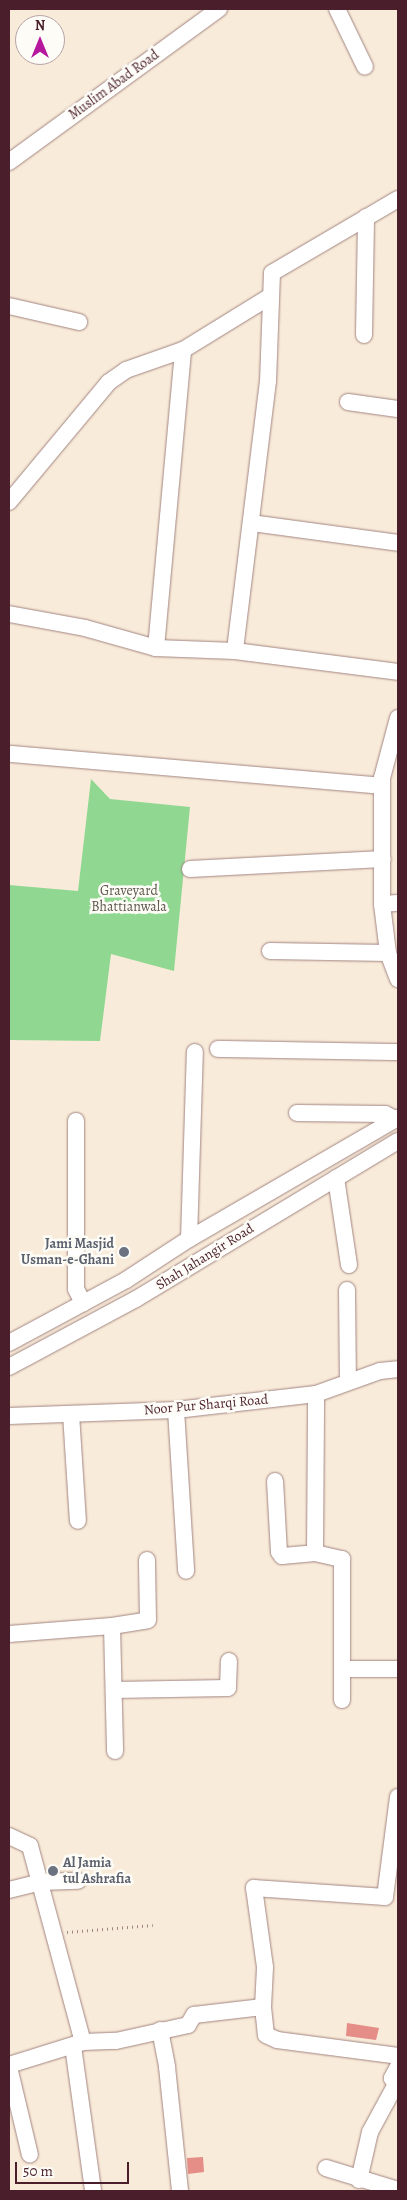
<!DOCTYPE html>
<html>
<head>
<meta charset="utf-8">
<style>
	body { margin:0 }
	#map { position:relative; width:407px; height:2200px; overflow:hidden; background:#f9ebd9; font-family:Alegreya,serif }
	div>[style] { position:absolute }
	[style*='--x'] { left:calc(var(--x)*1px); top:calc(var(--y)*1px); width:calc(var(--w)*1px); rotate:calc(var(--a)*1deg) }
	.green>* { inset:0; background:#90d892 }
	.building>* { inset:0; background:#e58d87 }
	.path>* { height:2.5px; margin-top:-1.25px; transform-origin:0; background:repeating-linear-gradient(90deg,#a28582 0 1px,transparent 0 5px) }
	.roads { filter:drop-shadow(0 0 1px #a28582) drop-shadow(0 0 1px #a28582) }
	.minor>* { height:16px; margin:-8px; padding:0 8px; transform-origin:8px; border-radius:8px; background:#fff }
	.dots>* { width:14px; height:14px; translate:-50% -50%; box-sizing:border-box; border:2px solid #fdfcf7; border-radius:50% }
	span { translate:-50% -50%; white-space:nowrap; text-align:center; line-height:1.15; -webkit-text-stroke:5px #fdfcf7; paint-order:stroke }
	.street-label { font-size:14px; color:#4a1f2b }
	.park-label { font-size:14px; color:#5f564a }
	.worship-label { font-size:14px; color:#5b616d; font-weight:700 }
	.right { translate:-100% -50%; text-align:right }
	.left { translate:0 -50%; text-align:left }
	.frame { position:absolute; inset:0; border:10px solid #4a1f2b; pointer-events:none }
	.north { position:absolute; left:15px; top:15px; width:50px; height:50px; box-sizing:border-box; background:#fdfcf7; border:1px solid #b5a4a5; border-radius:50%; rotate:0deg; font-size:14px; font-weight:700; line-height:20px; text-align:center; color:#4a1f2b }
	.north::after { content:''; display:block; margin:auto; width:18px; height:22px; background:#b5179e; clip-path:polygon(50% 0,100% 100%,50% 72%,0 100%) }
	.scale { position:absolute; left:15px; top:2162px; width:114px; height:22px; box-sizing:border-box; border:2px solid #4a1f2b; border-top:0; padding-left:6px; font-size:15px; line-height:18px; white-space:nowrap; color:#4a1f2b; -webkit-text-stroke:4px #fdfcf7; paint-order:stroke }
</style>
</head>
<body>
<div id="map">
	<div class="green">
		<div style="clip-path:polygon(91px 779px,110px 799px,190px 807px,174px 971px,111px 954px,100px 1041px,9px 1040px,9px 885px,78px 891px)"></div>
	</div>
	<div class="building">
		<div style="clip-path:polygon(347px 2023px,379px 2028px,376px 2040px,346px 2036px)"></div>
		<div style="clip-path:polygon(203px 2157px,204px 2172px,188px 2174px,187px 2158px)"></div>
	</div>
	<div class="path">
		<div style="--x:67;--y:1932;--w:86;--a:-4.7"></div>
	</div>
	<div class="roads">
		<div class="minor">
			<div style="--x:337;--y:9;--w:64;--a:64.2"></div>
			<div style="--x:9;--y:162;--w:260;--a:-36.1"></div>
			<div style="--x:398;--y:199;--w:146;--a:149.6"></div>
			<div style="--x:272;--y:273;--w:108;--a:92.1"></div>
			<div style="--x:268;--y:381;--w:272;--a:97"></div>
			<div style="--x:235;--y:651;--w:164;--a:7.3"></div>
			<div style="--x:9;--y:306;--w:72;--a:12.9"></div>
			<div style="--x:364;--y:335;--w:118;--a:-89"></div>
			<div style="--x:348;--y:402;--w:50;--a:8"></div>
			<div style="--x:9;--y:502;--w:156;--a:-50.2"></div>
			<div style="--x:109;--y:382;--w:21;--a:-35"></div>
			<div style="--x:126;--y:370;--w:60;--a:-19.3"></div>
			<div style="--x:251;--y:523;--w:148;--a:7.7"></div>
			<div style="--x:9;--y:614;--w:77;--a:10.4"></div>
			<div style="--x:85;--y:628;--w:74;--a:15.7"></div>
			<div style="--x:235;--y:651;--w:79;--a:-177.8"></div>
			<div style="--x:156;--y:648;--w:299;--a:-84.8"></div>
			<div style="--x:183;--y:350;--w:101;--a:-31.6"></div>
			<div style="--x:398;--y:718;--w:62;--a:104.9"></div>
			<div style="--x:382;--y:778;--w:126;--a:90"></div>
			<div style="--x:382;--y:904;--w:49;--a:83"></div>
			<div style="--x:388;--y:953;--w:28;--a:69"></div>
			<div style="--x:11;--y:754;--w:372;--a:4.9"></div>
			<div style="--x:190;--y:869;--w:193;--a:-3"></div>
			<div style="--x:382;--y:904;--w:16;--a:-4"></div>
			<div style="--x:270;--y:951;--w:118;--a:1"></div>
			<div style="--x:218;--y:1049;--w:180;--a:1"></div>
			<div style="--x:297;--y:1113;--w:88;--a:0.7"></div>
			<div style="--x:385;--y:1114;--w:11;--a:27"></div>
			<div style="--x:76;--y:1121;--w:168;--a:90"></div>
			<div style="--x:76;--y:1289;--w:16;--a:63"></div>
			<div style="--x:336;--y:1178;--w:88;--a:81.5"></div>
			<div style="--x:189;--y:1239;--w:187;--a:-88.2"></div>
			<div style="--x:347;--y:1290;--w:92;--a:89.4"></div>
			<div style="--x:9;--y:1343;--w:133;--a:-28.3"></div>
			<div style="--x:126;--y:1280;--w:75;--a:-33.1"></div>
			<div style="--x:189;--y:1239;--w:241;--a:-30.1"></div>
			<div style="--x:9;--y:1367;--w:144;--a:-28.2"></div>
			<div style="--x:136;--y:1299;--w:306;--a:-31.1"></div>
			<div style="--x:176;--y:1410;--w:161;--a:86.4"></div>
			<div style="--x:71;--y:1414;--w:107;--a:86.3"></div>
			<div style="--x:9;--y:1416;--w:167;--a:-2.1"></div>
			<div style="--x:176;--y:1410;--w:141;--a:-6.5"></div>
			<div style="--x:316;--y:1394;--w:68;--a:-19.8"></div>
			<div style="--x:380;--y:1371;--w:18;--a:-6"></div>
			<div style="--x:275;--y:1481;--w:71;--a:86.8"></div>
			<div style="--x:279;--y:1552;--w:5;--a:53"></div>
			<div style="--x:282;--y:1556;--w:33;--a:-5"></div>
			<div style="--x:315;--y:1553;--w:28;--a:13"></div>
			<div style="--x:342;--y:1559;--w:141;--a:90"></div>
			<div style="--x:315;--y:1553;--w:159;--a:-89.6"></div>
			<div style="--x:112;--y:1626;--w:36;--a:-9"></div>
			<div style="--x:148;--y:1620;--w:60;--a:-91"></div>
			<div style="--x:9;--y:1634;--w:103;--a:-4.4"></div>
			<div style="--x:112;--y:1626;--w:125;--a:88.6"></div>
			<div style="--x:343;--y:1669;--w:55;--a:0"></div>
			<div style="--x:114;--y:1690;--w:114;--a:-1"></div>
			<div style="--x:228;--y:1688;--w:27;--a:-88"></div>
			<div style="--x:9;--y:1836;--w:23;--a:25"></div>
			<div style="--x:30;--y:1846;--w:203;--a:74.9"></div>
			<div style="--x:83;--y:2042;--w:77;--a:162.7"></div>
			<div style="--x:9;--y:1890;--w:32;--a:-14"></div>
			<div style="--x:40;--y:1882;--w:38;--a:-2"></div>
			<div style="--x:263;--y:2007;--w:40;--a:-87.1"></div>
			<div style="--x:265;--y:1967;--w:80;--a:-97.9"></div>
			<div style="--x:254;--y:1888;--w:131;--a:3.9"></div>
			<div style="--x:385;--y:1897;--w:101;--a:-82.6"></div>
			<div style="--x:160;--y:2030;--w:38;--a:79"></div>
			<div style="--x:167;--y:2067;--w:125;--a:84"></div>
			<div style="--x:83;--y:2042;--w:33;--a:-2"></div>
			<div style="--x:116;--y:2041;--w:74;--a:-12.5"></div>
			<div style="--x:188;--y:2025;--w:12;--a:-59"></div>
			<div style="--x:194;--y:2015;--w:69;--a:-6.6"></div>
			<div style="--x:263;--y:2007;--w:28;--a:84"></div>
			<div style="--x:266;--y:2035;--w:12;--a:24"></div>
			<div style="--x:277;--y:2040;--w:122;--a:7.5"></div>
			<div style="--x:73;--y:2046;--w:146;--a:82.1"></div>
			<div style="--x:9;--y:2067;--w:90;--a:76.6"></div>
			<div style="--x:398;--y:2067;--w:13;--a:119"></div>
			<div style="--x:392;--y:2078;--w:12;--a:59"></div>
			<div style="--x:326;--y:2168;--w:75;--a:17"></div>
			<div style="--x:359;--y:2180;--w:49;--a:-77.1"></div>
			<div style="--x:370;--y:2132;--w:52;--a:-61.5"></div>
		</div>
	</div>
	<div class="dots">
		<div style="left:124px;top:1252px;background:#6b7280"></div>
		<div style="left:53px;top:1871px;background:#6b7280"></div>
	</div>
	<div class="street-label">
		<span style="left:114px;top:85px;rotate:-36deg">Muslim Abad Road</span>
		<span style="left:205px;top:1257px;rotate:-32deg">Shah Jahangir Road</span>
		<span style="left:206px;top:1405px;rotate:-5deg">Noor Pur Sharqi Road</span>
	</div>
	<div class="park-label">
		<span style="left:129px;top:899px">Graveyard<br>Bhattianwala</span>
	</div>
	<div class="worship-label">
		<span class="right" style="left:114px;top:1252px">Jami Masjid<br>Usman-e-Ghani</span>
		<span class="left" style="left:63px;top:1871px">Al Jamia<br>tul Ashrafia</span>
	</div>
	<div class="frame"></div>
	<div class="north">N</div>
	<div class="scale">50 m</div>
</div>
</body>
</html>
